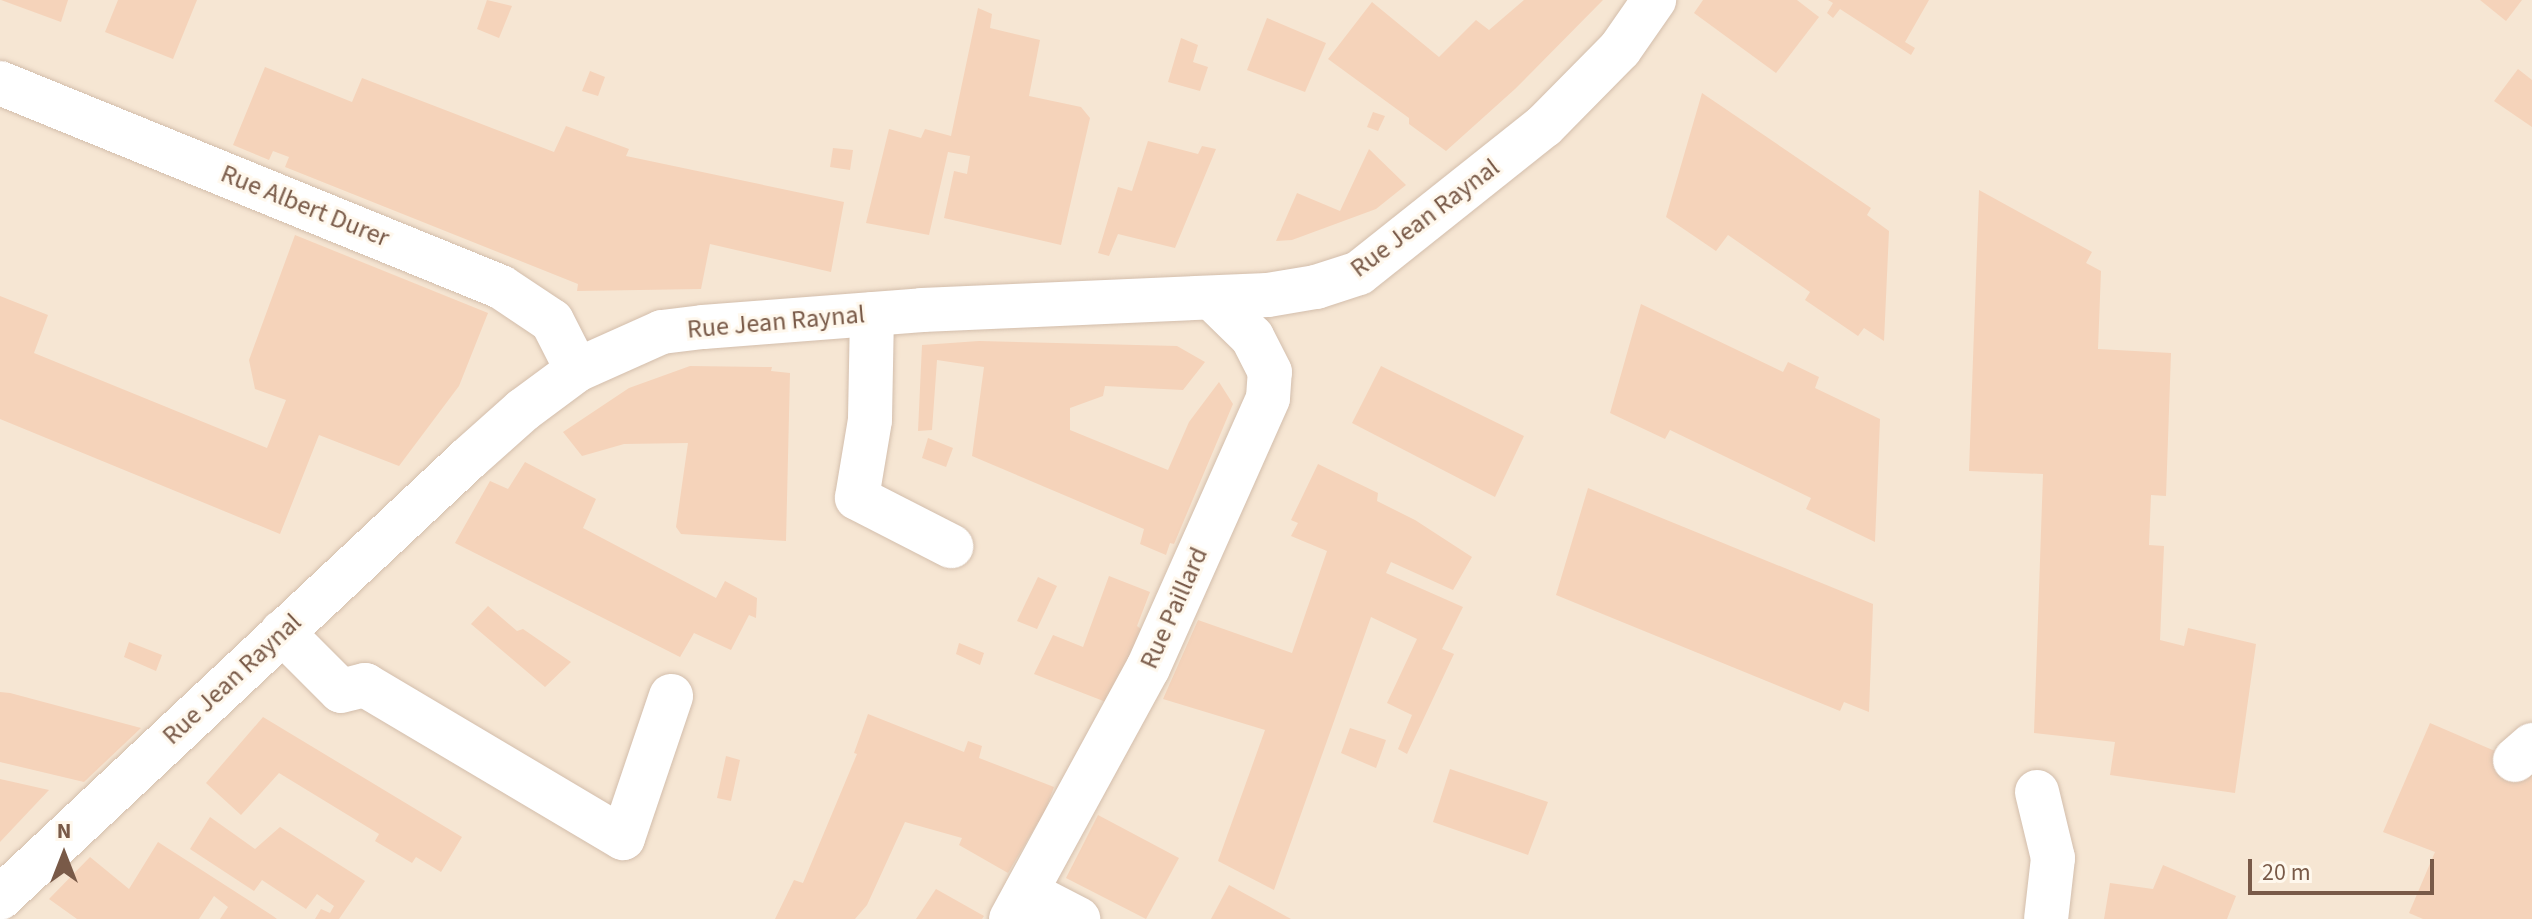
<!DOCTYPE html>
<html>
<head>
<meta charset="utf-8">
<style>
	body { margin:0 }
	#map { position:relative; width:2532px; height:919px; overflow:hidden; background:#fef4e5; font-family:"Source Sans 3",sans-serif }
	div>[style] { position:absolute }
	[style*='--x'] { left:calc(var(--x)*1px); top:calc(var(--y)*1px); width:calc(var(--w)*1px); rotate:calc(var(--a)*1deg) }
	.residential>* { inset:0; background:#f6e6d3 }
	.building>* { inset:0; background:#f5d3ba }
	.roads { filter:drop-shadow(0 0 2px #d3beac) drop-shadow(0 0 2px #d3beac) }
	.minor>* { height:44px; margin:-22px; padding:0 22px; transform-origin:22px; border-radius:22px; background:#fff }
	span { translate:-50% -50%; white-space:nowrap; text-align:center; line-height:1.15; -webkit-text-stroke:6px #fff8ed; paint-order:stroke }
	.street-label { font-size:26px; color:#795a48 }
	.north { position:absolute; left:24px; top:815px; width:80px; height:80px; -webkit-text-stroke:6px #fff8ed; paint-order:stroke; rotate:0deg; font-size:22px; font-weight:700; line-height:32px; text-align:center; color:#795a48 }
	.north::after { content:''; display:block; margin:auto; width:28px; height:36px; background:#795a48; clip-path:polygon(50% 0,100% 100%,50% 72%,0 100%) }
	.scale { position:absolute; left:2248px; top:859px; width:186px; height:36px; box-sizing:border-box; border:4px solid #795a48; border-top:0; padding-left:10px; font-size:24px; line-height:28px; white-space:nowrap; color:#795a48; -webkit-text-stroke:6px #fff8ed; paint-order:stroke }
</style>
</head>
<body>
<div id="map">
	<div class="residential">
		<div style="clip-path:polygon(0 0,2532px 0,2532px 919px,0 919px)"></div>
	</div>
	<div class="building">
		<div style="clip-path:polygon(1px 0,68px 0,61px 22px)"></div>
		<div style="clip-path:polygon(118px 0,197px 0,173px 59px,105px 32px)"></div>
		<div style="clip-path:polygon(487px 0,512px 6px,499px 38px,477px 29px)"></div>
		<div style="clip-path:polygon(1524px 0,1603px 0,1515px 89px,1446px 151px,1409px 124px,1409px 118px,1328px 59px,1372px 2px,1439px 57px,1476px 20px,1489px 30px)"></div>
		<div style="clip-path:polygon(1703px 0,1797px 0,1819px 17px,1776px 73px,1694px 13px)"></div>
		<div style="clip-path:polygon(1828px 0,1929px 0,1905px 42px,1915px 48px,1911px 55px,1840px 9px,1833px 18px,1827px 13px,1833px 3px)"></div>
		<div style="clip-path:polygon(2480px 0,2522px 0,2506px 21px)"></div>
		<div style="clip-path:polygon(978px 8px,992px 14px,990px 28px,1040px 40px,1029px 96px,1081px 107px,1090px 118px,1061px 245px,944px 218px,954px 171px,967px 174px,970px 156px,948px 152px,929px 235px,866px 223px,889px 129px,921px 138px,925px 129px,951px 136px)"></div>
		<div style="clip-path:polygon(1267px 18px,1326px 43px,1305px 92px,1247px 70px)"></div>
		<div style="clip-path:polygon(1181px 38px,1198px 45px,1193px 62px,1208px 67px,1200px 91px,1168px 82px)"></div>
		<div style="clip-path:polygon(265px 67px,352px 102px,362px 78px,554px 152px,566px 126px,629px 149px,626px 156px,844px 202px,831px 272px,710px 244px,701px 289px,577px 291px,578px 284px,285px 167px,289px 157px,273px 151px,269px 160px,233px 145px)"></div>
		<div style="clip-path:polygon(2518px 69px,2532px 80px,2532px 127px,2494px 101px)"></div>
		<div style="clip-path:polygon(590px 71px,605px 77px,598px 96px,582px 91px)"></div>
		<div style="clip-path:polygon(1702px 93px,1871px 208px,1867px 215px,1889px 231px,1884px 341px,1864px 328px,1858px 336px,1805px 300px,1810px 292px,1728px 235px,1716px 251px,1666px 217px)"></div>
		<div style="clip-path:polygon(1373px 112px,1385px 116px,1378px 131px,1367px 127px)"></div>
		<div style="clip-path:polygon(1148px 141px,1198px 154px,1202px 146px,1216px 149px,1175px 248px,1118px 234px,1109px 256px,1098px 253px,1118px 187px,1132px 191px)"></div>
		<div style="clip-path:polygon(833px 148px,853px 150px,850px 170px,830px 167px)"></div>
		<div style="clip-path:polygon(1369px 149px,1406px 185px,1376px 209px,1292px 240px,1276px 241px,1297px 193px,1340px 211px)"></div>
		<div style="clip-path:polygon(1979px 190px,2092px 252px,2086px 263px,2101px 271px,2098px 349px,2171px 353px,2166px 496px,2151px 495px,2149px 545px,2164px 546px,2160px 640px,2184px 646px,2188px 628px,2256px 644px,2235px 793px,2110px 775px,2115px 742px,2034px 733px,2043px 474px,1969px 471px)"></div>
		<div style="clip-path:polygon(295px 235px,488px 313px,459px 386px,399px 466px,319px 435px,280px 534px,0 419px,0 296px,48px 315px,34px 353px,267px 448px,286px 400px,255px 389px,249px 360px)"></div>
		<div style="clip-path:polygon(1641px 304px,1783px 372px,1788px 362px,1819px 377px,1815px 388px,1880px 419px,1875px 542px,1806px 509px,1811px 498px,1670px 430px,1665px 439px,1610px 413px)"></div>
		<div style="clip-path:polygon(979px 341px,1177px 346px,1205px 362px,1183px 390px,1105px 386px,1103px 396px,1070px 408px,1070px 430px,1168px 470px,1189px 422px,1219px 382px,1233px 404px,1174px 544px,1170px 543px,1166px 555px,1140px 544px,1144px 529px,972px 456px,984px 367px,937px 360px,932px 430px,918px 431px,922px 345px)"></div>
		<div style="clip-path:polygon(690px 366px,772px 367px,771px 371px,790px 373px,786px 541px,681px 534px,676px 527px,688px 443px,624px 444px,582px 456px,563px 432px,629px 388px)"></div>
		<div style="clip-path:polygon(1381px 366px,1524px 436px,1495px 497px,1352px 423px)"></div>
		<div style="clip-path:polygon(928px 438px,953px 448px,946px 467px,922px 458px)"></div>
		<div style="clip-path:polygon(525px 462px,596px 499px,583px 528px,716px 598px,725px 581px,757px 598px,756px 618px,749px 615px,731px 650px,694px 633px,680px 657px,455px 543px,490px 481px,508px 489px)"></div>
		<div style="clip-path:polygon(1318px 464px,1378px 493px,1377px 501px,1415px 520px,1472px 557px,1453px 590px,1391px 562px,1386px 573px,1463px 607px,1442px 649px,1454px 654px,1407px 754px,1398px 749px,1412px 715px,1387px 703px,1417px 639px,1371px 617px,1274px 890px,1218px 861px,1265px 730px,1163px 699px,1198px 620px,1292px 653px,1327px 551px,1291px 536px,1298px 523px,1291px 520px)"></div>
		<div style="clip-path:polygon(1588px 488px,1873px 604px,1869px 712px,1844px 702px,1840px 711px,1556px 595px)"></div>
		<div style="clip-path:polygon(1109px 576px,1150px 592px,1137px 626px,1141px 629px,1111px 704px,1034px 674px,1053px 635px,1083px 647px)"></div>
		<div style="clip-path:polygon(1038px 577px,1057px 586px,1037px 629px,1017px 621px)"></div>
		<div style="clip-path:polygon(488px 606px,517px 631px,523px 629px,571px 662px,545px 687px,471px 624px)"></div>
		<div style="clip-path:polygon(129px 642px,162px 655px,156px 671px,124px 657px)"></div>
		<div style="clip-path:polygon(959px 643px,984px 653px,980px 665px,956px 654px)"></div>
		<div style="clip-path:polygon(0 692px,10px 693px,141px 728px,84px 782px,0 762px)"></div>
		<div style="clip-path:polygon(868px 714px,964px 752px,968px 741px,982px 746px,979px 758px,1054px 787px,1041px 822px,1038px 822px,1008px 873px,959px 845px,962px 838px,905px 822px,867px 905px,855px 919px,775px 919px,794px 880px,803px 883px,857px 754px,854px 753px)"></div>
		<div style="clip-path:polygon(263px 717px,462px 837px,441px 872px,416px 857px,412px 863px,375px 841px,379px 834px,279px 773px,241px 815px,206px 783px)"></div>
		<div style="clip-path:polygon(2430px 723px,2532px 767px,2532px 919px,2423px 919px,2409px 913px,2435px 852px,2383px 832px)"></div>
		<div style="clip-path:polygon(1350px 728px,1386px 740px,1376px 768px,1341px 753px)"></div>
		<div style="clip-path:polygon(726px 756px,740px 760px,731px 801px,717px 798px)"></div>
		<div style="clip-path:polygon(1450px 769px,1548px 802px,1528px 855px,1433px 822px)"></div>
		<div style="clip-path:polygon(0 779px,49px 790px,0 842px)"></div>
		<div style="clip-path:polygon(1098px 815px,1179px 858px,1146px 919px,1066px 878px)"></div>
		<div style="clip-path:polygon(210px 817px,255px 849px,280px 827px,365px 881px,339px 919px,315px 919px,321px 909px,330px 913px,334px 906px,317px 894px,306px 909px,262px 880px,254px 891px,190px 849px)"></div>
		<div style="clip-path:polygon(158px 842px,273px 916px,277px 919px,220px 919px,228px 907px,214px 896px,199px 919px,77px 919px,49px 899px,90px 857px,129px 889px)"></div>
		<div style="clip-path:polygon(2163px 865px,2236px 896px,2227px 919px,2104px 919px,2110px 883px,2153px 889px)"></div>
		<div style="clip-path:polygon(1229px 885px,1291px 919px,1211px 919px)"></div>
		<div style="clip-path:polygon(936px 889px,984px 916px,982px 919px,916px 919px)"></div>
	</div>
	<div class="roads">
		<div class="minor">
			<div style="--x:0;--y:83;--w:541;--a:22.16"></div>
			<div style="--x:501;--y:287;--w:61;--a:33.7"></div>
			<div style="--x:552;--y:321;--w:55;--a:63"></div>
			<div style="--x:872;--y:314;--w:106;--a:91.1"></div>
			<div style="--x:870;--y:420;--w:79;--a:99.5"></div>
			<div style="--x:857;--y:498;--w:106;--a:27.1"></div>
			<div style="--x:282;--y:632;--w:83;--a:45"></div>
			<div style="--x:341;--y:691;--w:25;--a:-14"></div>
			<div style="--x:365;--y:685;--w:300;--a:30.7"></div>
			<div style="--x:623;--y:838;--w:150;--a:-71.3"></div>
			<div style="--x:2515;--y:760;--w:23;--a:-41"></div>
			<div style="--x:2037;--y:792;--w:68;--a:76.4"></div>
			<div style="--x:2053;--y:858;--w:61;--a:96.5"></div>
			<div style="--x:1026;--y:892;--w:59;--a:27.4"></div>
			<div style="--x:0;--y:898;--w:642;--a:-43.17"></div>
			<div style="--x:468;--y:459;--w:74;--a:-41.7"></div>
			<div style="--x:523;--y:410;--w:67;--a:-36.5"></div>
			<div style="--x:577;--y:370;--w:93;--a:-24.1"></div>
			<div style="--x:662;--y:332;--w:41;--a:-7"></div>
			<div style="--x:703;--y:327;--w:220;--a:-4.4"></div>
			<div style="--x:922;--y:310;--w:346;--a:-2.5"></div>
			<div style="--x:1268;--y:295;--w:49;--a:-9.5"></div>
			<div style="--x:1316;--y:287;--w:45;--a:-18"></div>
			<div style="--x:1359;--y:273;--w:236;--a:-38.5"></div>
			<div style="--x:1544;--y:126;--w:108;--a:-45.4"></div>
			<div style="--x:1620;--y:49;--w:60;--a:-55.2"></div>
			<div style="--x:1011;--y:919;--w:286;--a:-61.4"></div>
			<div style="--x:1148;--y:668;--w:295;--a:-66"></div>
			<div style="--x:1268;--y:398;--w:26;--a:-86"></div>
			<div style="--x:1270;--y:372;--w:39;--a:-117"></div>
			<div style="--x:1252;--y:337;--w:54;--a:-135.7"></div>
		</div>
	</div>
	<div class="street-label">
		<span style="left:305px;top:206px;rotate:22deg">Rue Albert Durer</span>
		<span style="left:1425px;top:218px;rotate:-37deg">Rue Jean Raynal</span>
		<span style="left:776px;top:322px;rotate:-5deg">Rue Jean Raynal</span>
		<span style="left:1174px;top:608px;rotate:-66deg">Rue Paillard</span>
		<span style="left:232px;top:679px;rotate:-43deg">Rue Jean Raynal</span>
	</div>
	<div class="north">N</div>
	<div class="scale">20 m</div>
</div>
</body>
</html>
